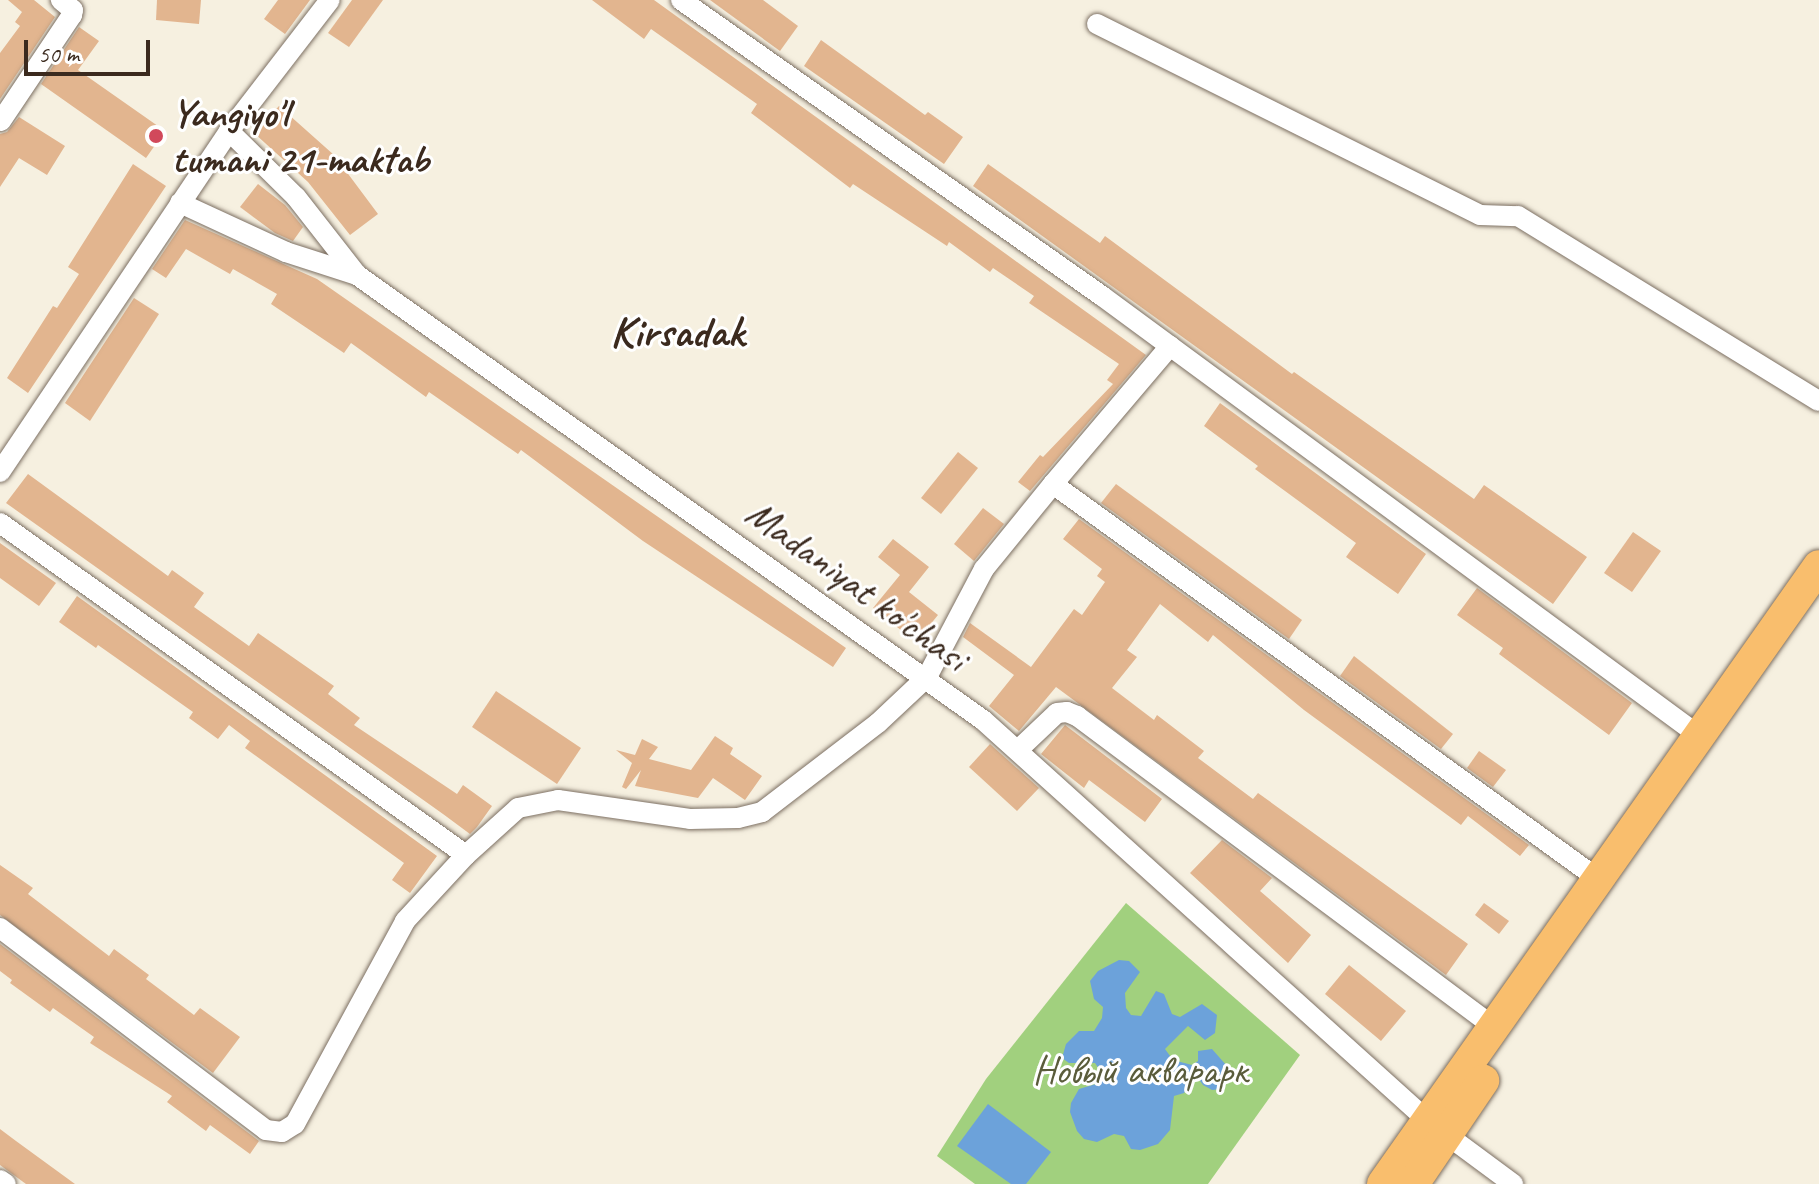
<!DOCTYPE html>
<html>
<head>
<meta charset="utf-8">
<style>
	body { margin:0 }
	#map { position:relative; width:1819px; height:1184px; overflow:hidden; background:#f6f0e0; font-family:Caveat,sans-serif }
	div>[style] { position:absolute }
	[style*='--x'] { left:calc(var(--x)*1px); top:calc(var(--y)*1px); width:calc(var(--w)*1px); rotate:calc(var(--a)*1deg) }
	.green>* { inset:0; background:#a1d07e }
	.water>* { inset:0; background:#6ca2da }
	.building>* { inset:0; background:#e2b58f }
	.roads { filter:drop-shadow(0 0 2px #7c6f62) drop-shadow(0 0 2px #7c6f62) }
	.street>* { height:20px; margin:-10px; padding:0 10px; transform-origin:10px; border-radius:10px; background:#fff }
	.primary>* { height:32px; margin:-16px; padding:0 16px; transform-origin:16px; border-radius:16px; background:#f9be6d }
	.dots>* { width:22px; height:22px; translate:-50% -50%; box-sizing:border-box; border:4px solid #fff; border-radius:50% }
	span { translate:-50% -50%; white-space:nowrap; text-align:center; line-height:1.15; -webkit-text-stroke:6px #fff; paint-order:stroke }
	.poi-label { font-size:40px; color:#3b2a1e; font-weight:700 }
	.left { translate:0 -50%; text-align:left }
	.street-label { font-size:40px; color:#3b2a1e }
	.park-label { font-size:40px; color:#5a5c3b }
	.quarter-label { font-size:44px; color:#3b2a1e; font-weight:700 }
	.scale { position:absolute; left:24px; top:40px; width:126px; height:36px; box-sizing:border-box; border:4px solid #3b2a1e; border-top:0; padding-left:10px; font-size:24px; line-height:28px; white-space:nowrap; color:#3b2a1e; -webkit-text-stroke:6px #fff; paint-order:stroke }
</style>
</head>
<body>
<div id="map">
	<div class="green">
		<div style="clip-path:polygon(1126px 903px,1300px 1055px,1208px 1184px,975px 1184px,937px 1156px,986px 1079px)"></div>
	</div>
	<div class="water">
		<div style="clip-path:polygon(1119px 960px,1129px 961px,1140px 972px,1125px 993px,1126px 1008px,1131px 1015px,1141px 1016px,1156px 991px,1164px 994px,1172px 1014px,1180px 1017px,1202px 1004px,1217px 1015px,1215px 1033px,1205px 1040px,1188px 1026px,1165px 1049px,1173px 1060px,1192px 1065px,1198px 1061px,1198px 1051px,1212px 1049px,1234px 1074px,1222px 1089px,1212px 1090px,1203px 1085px,1195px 1074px,1184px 1093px,1174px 1096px,1170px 1130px,1158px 1144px,1140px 1150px,1131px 1149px,1124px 1136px,1114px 1134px,1097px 1142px,1084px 1139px,1077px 1131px,1070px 1112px,1071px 1103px,1079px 1089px,1096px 1084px,1101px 1072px,1095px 1063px,1069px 1063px,1062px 1058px,1066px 1044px,1079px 1031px,1094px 1031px,1102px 1018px,1103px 1007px,1094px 999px,1090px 981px,1098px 971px)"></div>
		<div style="clip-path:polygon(988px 1104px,1051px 1152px,1026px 1184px,1011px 1184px,957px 1146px)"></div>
	</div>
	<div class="building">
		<div style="clip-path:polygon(8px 0,34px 0,55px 17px,0 99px,0 53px,20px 26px,15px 22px,22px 12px)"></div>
		<div style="clip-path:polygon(157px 0,201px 0,199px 24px,156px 20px)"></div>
		<div style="clip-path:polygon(278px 0,310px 0,285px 34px,264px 19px)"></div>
		<div style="clip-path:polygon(352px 0,383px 0,349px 47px,328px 33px)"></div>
		<div style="clip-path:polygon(592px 0,654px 0,1146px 355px,1030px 491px,1018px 482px,1040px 455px,1043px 457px,1113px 384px,1107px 380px,1119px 364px,1029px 303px,1034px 296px,993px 268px,990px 272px,949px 242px,947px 246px,853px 184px,850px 188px,751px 113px,757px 104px,651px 29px,644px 39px)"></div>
		<div style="clip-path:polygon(710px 0,763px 0,798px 26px,780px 51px)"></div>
		<div style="clip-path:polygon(79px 27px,99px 41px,78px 70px,165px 131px,146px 158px,41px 84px)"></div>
		<div style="clip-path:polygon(821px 40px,925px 115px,928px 112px,963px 137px,944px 164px,804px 66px)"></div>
		<div style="clip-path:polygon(279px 106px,334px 155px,378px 214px,350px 235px,308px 182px,254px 133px)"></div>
		<div style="clip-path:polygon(19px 117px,65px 146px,47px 175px,19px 158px,0 187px,0 134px,7px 132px)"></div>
		<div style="clip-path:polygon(133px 164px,166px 186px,28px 393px,7px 378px,53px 306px,57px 308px,79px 274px,68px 267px)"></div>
		<div style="clip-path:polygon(988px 164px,1100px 243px,1105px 236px,1292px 374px,1294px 372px,1474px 499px,1484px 485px,1587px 557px,1553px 604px,973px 186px)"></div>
		<div style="clip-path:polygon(258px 184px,285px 205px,303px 227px,293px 241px,275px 233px,240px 207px)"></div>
		<div style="clip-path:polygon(185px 220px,317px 279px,846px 648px,833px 667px,643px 541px,521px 450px,518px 454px,429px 392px,426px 397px,351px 343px,344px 353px,271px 304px,277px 294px,233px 269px,230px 274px,186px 249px,166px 278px,152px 269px)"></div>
		<div style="clip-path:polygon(134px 298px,159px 314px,90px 421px,65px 403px)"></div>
		<div style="clip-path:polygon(1220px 403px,1426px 554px,1398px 594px,1346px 557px,1356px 543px,1255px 469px,1258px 466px,1204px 426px)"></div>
		<div style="clip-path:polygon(958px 452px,978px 468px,941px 514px,921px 498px)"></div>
		<div style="clip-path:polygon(28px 474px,168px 576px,172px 570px,204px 593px,194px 607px,249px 646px,258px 633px,334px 686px,328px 694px,360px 718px,354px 725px,457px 794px,463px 785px,492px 806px,477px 827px,470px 834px,443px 814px,6px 503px)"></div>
		<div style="clip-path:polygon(1116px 484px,1302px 620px,1289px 639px,1101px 503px)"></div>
		<div style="clip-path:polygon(983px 508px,1004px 524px,974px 561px,954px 544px)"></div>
		<div style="clip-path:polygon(1079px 519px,1529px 845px,1520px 856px,1468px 816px,1461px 825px,1304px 710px,1213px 635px,1208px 642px,1160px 604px,1127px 650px,1137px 657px,1112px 688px,1154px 720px,1157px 715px,1204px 751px,1198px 758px,1253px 799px,1258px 793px,1468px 944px,1446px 975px,1056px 687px,1019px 731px,989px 706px,1014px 675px,963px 637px,970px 623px,1031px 667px,1074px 609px,1082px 615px,1105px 582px,1097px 576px,1102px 569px,1063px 539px)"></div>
		<div style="clip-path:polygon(1633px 532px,1661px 551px,1632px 592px,1604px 573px)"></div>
		<div style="clip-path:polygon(893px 539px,929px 567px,909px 592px,938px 615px,916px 642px,873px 608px,900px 575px,878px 557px)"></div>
		<div style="clip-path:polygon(0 543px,56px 583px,39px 606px,0 578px)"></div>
		<div style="clip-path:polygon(1477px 588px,1632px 703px,1609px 735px,1499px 654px,1503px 648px,1457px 615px)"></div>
		<div style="clip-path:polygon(77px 596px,437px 856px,410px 893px,392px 880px,404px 863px,245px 748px,250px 741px,229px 725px,218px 739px,189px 718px,193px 712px,98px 645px,96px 648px,59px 622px)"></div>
		<div style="clip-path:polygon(1354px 656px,1453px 734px,1441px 749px,1340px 676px)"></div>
		<div style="clip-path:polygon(496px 691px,581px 748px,557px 784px,472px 727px)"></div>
		<div style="clip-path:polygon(1065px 725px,1162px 799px,1145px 822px,1089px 780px,1084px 788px,1041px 754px)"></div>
		<div style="clip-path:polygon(715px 736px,733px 748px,730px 754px,762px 776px,745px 800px,713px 778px,698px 798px,635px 786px,641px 770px,626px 789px,622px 787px,632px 763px,616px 750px,635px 755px,642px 739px,658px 747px,649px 759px,691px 770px)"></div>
		<div style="clip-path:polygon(990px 744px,1039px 788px,1017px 811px,969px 767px)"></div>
		<div style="clip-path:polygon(1479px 751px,1506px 770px,1493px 787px,1467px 768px)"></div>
		<div style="clip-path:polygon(1222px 840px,1272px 878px,1260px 891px,1311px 935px,1288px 963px,1190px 873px)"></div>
		<div style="clip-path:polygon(0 865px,33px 888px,28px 894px,109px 956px,114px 949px,149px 975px,146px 979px,194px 1015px,200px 1008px,240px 1037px,213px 1073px,0 915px)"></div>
		<div style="clip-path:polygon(1484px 903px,1509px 921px,1499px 934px,1475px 915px)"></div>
		<div style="clip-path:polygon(0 944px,259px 1141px,250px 1154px,210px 1125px,206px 1131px,167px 1102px,172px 1096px,90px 1043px,94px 1037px,53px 1008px,50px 1012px,10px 983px,12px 980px,0 971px)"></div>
		<div style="clip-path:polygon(1349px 965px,1406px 1011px,1381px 1041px,1325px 994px)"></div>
		<div style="clip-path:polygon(0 1129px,16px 1141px,75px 1184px,26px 1184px,0 1165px)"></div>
	</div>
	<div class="roads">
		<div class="street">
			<div style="--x:681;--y:0;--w:515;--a:35.11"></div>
			<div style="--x:1102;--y:296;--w:740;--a:36.37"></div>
			<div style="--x:1097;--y:24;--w:428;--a:26.5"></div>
			<div style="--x:1480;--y:215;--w:38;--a:2"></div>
			<div style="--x:1518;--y:216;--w:353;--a:31.6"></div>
			<div style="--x:1;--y:121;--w:128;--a:-56.2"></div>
			<div style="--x:72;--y:15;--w:5;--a:-79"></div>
			<div style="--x:73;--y:10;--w:16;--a:-140"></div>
			<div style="--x:229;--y:131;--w:94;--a:44.6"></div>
			<div style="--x:296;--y:197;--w:99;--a:52"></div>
			<div style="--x:357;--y:275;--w:768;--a:35.41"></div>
			<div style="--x:983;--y:720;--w:599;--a:42.02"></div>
			<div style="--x:1428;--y:1121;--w:106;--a:36.5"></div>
			<div style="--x:180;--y:203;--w:117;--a:24.8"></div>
			<div style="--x:286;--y:252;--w:75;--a:17.9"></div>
			<div style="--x:0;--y:472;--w:411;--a:-56.1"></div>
			<div style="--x:229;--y:131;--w:165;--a:-52.4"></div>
			<div style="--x:1053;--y:484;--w:181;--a:-49.7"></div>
			<div style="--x:0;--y:523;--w:572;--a:35.47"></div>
			<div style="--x:1019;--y:749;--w:52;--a:-43.5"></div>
			<div style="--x:1057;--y:713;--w:10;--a:-6"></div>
			<div style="--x:1067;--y:712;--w:11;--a:22"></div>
			<div style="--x:1077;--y:716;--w:520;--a:36.72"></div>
			<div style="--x:0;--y:928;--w:334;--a:37.2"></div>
			<div style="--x:266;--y:1130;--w:16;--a:7"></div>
			<div style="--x:282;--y:1132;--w:15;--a:-32"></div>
			<div style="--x:295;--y:1124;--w:231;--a:-61.5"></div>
			<div style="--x:405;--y:921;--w:90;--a:-47.3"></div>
			<div style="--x:466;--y:855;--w:70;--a:-42.1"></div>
			<div style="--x:518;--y:808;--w:41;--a:-11.3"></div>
			<div style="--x:558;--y:800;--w:133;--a:8.2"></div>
			<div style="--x:690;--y:819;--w:48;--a:-1.2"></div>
			<div style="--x:738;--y:818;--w:25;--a:-14"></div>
			<div style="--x:762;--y:812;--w:146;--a:-37.5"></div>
			<div style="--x:878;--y:723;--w:67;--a:-43.2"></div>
			<div style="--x:927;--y:677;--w:122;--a:-62.2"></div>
			<div style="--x:984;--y:569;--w:109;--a:-50.9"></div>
			<div style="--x:1053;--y:484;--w:673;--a:35.93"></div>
			<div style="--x:0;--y:1180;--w:7;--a:34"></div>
		</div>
		<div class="primary">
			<div style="--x:1383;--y:1184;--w:756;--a:-54.8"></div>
			<div style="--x:1413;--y:1184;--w:125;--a:-55.8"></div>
		</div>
	</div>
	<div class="dots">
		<div style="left:156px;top:136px;background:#d1495b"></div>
	</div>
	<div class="poi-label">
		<span class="left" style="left:172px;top:136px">Yangiyo'l<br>tumani 21-maktab</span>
	</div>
	<div class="street-label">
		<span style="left:857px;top:585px;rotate:36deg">Madaniyat ko'chasi</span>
	</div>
	<div class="park-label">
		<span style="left:1140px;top:1070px">Новый акварарк</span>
	</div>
	<div class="quarter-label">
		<span style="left:677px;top:332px">Kirsadak</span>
	</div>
	<div class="scale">50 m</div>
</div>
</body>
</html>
